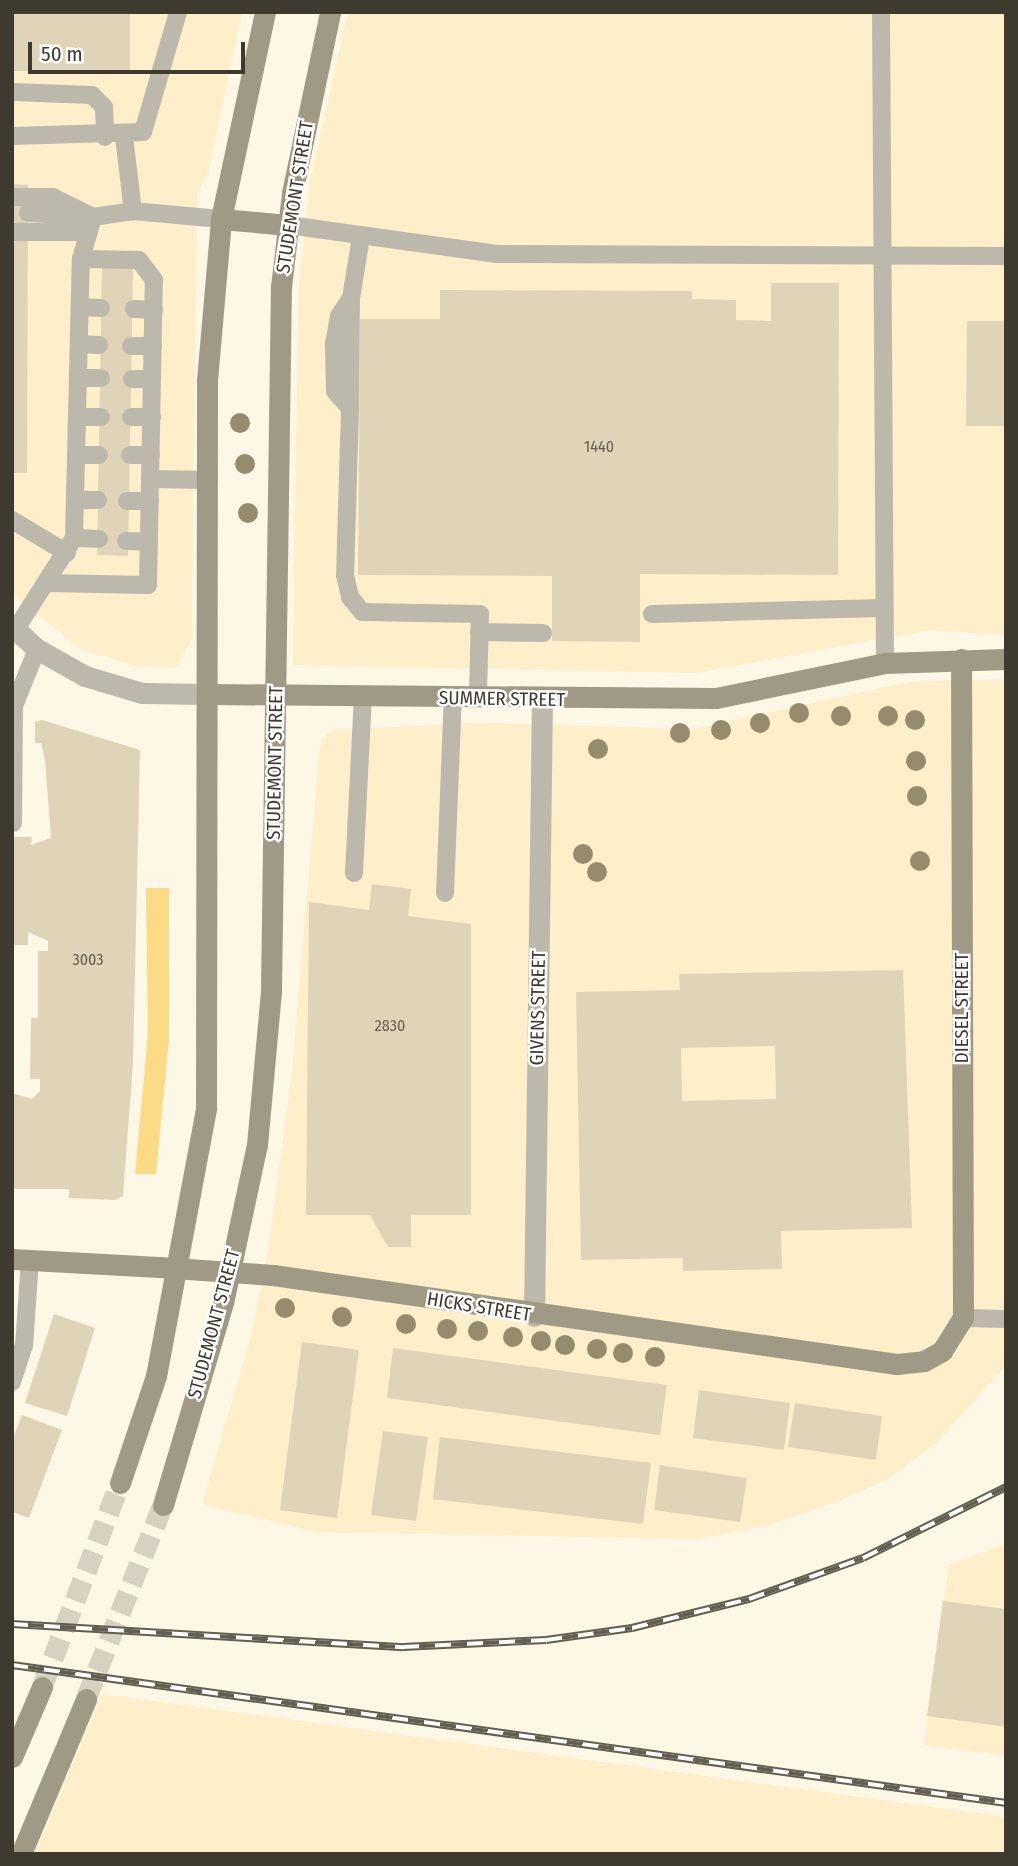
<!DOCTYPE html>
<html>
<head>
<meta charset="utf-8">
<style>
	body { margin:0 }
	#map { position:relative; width:1018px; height:1866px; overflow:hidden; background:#fdf7e5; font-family:"Fira Sans Condensed",sans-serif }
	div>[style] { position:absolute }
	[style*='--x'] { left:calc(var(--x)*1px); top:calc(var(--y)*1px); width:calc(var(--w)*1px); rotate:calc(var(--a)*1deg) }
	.built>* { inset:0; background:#fdefca }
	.green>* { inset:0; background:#fbdb85 }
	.building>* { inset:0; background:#dfd4b7 }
	.secondary-tunnel>* { height:21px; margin-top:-10.5px; transform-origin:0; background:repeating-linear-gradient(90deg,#d7d1c1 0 21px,transparent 0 31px) }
	.lane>* { height:18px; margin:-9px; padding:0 9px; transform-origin:9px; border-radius:9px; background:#bcb8ab }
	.street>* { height:21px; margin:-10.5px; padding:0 10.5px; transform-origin:10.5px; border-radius:10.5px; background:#bcb8ab }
	.secondary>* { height:21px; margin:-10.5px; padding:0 10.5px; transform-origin:10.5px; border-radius:10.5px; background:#a09986 }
	.rail>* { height:8px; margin-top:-4px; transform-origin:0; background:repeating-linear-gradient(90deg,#fff 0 16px,#635e51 0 32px); box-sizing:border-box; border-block:2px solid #635e51 }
	.secondary-bridge>* { height:21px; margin:-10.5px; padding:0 10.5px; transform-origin:10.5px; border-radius:10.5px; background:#a09986 }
	.trees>* { width:20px; height:20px; margin:-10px; border-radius:50%; background:#968b6d }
	span { translate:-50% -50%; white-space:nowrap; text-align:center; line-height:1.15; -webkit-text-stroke:5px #fff; paint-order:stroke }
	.number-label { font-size:16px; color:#676051 }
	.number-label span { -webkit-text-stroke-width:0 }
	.street-label { font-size:19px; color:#3f3a2f }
	.frame { position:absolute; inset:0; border:14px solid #3f3a2f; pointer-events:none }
	.scale { position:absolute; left:28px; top:42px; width:217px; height:32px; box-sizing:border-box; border:4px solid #3f3a2f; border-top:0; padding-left:9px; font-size:21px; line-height:24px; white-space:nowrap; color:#3f3a2f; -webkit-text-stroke:5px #fff; paint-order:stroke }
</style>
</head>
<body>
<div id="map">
	<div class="built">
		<div style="clip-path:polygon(12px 12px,242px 12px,208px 174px,197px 194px,192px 640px,176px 667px,136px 666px,81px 649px,12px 594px)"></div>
		<div style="clip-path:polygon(348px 12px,1006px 12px,1006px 635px,928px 630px,695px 673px,293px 665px,298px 293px,310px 181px)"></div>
		<div style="clip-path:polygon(1006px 679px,1006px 1366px,936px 1443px,888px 1479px,837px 1502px,766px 1526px,696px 1539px,316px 1532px,202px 1504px,250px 1340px,268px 1252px,292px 1071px,318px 767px,321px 741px,332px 730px,480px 723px,694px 729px,910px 682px)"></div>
		<div style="clip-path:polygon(1006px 1544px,1006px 1756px,924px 1745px,949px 1565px)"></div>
		<div style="clip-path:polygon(102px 1694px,1006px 1817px,1006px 1854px,35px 1854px)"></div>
	</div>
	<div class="green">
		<div style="clip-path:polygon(146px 888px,169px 888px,169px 1040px,156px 1174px,135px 1174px,148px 1034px)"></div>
	</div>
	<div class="building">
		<div style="clip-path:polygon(12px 12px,130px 12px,130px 72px,12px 71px)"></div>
		<div style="clip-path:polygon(12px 184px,28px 185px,27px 473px,12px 473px)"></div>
		<div style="clip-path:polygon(102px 266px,133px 267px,128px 556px,97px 555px)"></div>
		<div style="clip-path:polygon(771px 283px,839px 283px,838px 575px,640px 574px,640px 642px,552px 641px,552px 576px,358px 575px,360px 319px,440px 319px,440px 290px,692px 291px,692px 299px,736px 300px,736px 320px,771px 321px)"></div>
		<div style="clip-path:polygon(967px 321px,1006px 321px,1006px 426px,966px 426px)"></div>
		<div style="clip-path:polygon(42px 720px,140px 750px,133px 1064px,123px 1196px,116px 1200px,69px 1198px,69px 1189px,12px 1189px,12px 1093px,32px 1099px,40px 1091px,40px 1079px,30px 1079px,31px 1018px,38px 1018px,38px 951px,48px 951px,48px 941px,28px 932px,28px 945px,12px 945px,12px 837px,32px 837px,31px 845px,51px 838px,45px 760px,41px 743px,35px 743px,35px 722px)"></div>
		<div style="clip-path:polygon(372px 884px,411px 889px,408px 916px,471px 924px,471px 1215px,411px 1215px,411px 1247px,388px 1247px,370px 1215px,306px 1215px,309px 902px,369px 910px)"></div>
		<div style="clip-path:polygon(evenodd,903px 970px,912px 1228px,781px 1231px,782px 1269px,683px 1271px,683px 1258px,581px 1260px,576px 992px,680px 990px,679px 974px,903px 970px,775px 1046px,776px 1099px,682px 1101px,681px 1048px,775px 1046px)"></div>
		<div style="clip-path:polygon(54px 1314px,95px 1328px,67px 1416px,25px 1403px)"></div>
		<div style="clip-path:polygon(302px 1342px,359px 1350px,337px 1518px,280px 1510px)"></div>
		<div style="clip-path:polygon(393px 1348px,667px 1385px,660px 1435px,387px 1398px)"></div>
		<div style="clip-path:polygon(699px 1390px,790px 1403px,784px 1450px,693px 1438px)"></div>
		<div style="clip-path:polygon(795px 1403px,882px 1416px,876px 1460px,788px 1447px)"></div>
		<div style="clip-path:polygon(22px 1415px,62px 1430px,29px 1518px,12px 1512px,12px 1441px)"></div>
		<div style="clip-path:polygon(383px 1431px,428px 1437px,416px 1521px,371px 1515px)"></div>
		<div style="clip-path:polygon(440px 1437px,651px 1463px,643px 1524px,433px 1499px)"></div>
		<div style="clip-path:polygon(660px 1465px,747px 1478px,740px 1522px,654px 1510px)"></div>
		<div style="clip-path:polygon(943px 1601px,1006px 1609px,1006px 1727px,927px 1716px)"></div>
	</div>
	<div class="secondary-tunnel">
		<div style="--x:42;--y:1687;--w:218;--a:-69.1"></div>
		<div style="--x:86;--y:1699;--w:209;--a:-68.4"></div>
	</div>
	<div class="lane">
		<div style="--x:881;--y:12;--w:651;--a:89.65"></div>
		<div style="--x:12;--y:92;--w:80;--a:2.1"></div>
		<div style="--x:92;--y:95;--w:17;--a:45"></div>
		<div style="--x:104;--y:107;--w:30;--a:88"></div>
		<div style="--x:12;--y:136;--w:131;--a:-1.7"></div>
		<div style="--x:143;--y:132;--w:125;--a:-73.7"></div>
		<div style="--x:124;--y:137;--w:75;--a:83.1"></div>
		<div style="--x:133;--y:211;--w:88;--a:5.2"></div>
		<div style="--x:12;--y:197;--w:41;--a:0"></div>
		<div style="--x:53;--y:197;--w:45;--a:26.6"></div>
		<div style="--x:28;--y:213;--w:55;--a:3.1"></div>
		<div style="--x:288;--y:225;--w:211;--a:7.9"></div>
		<div style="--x:497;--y:254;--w:509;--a:0.23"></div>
		<div style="--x:12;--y:232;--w:77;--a:0"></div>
		<div style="--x:361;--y:237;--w:62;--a:99.3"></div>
		<div style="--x:351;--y:298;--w:22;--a:124"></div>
		<div style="--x:339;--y:316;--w:27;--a:100"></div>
		<div style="--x:334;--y:343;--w:48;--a:88.8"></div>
		<div style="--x:335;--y:391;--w:23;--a:49"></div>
		<div style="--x:350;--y:408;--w:167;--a:91.7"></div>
		<div style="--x:345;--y:575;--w:23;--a:77"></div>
		<div style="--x:350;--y:597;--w:19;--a:51"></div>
		<div style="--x:362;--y:612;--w:118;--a:1"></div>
		<div style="--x:480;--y:614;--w:84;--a:91.4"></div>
		<div style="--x:80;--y:307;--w:21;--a:3"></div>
		<div style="--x:134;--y:309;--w:20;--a:3"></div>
		<div style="--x:79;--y:344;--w:20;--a:3"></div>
		<div style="--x:131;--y:346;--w:22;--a:0"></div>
		<div style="--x:78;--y:378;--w:23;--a:0"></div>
		<div style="--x:132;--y:379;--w:20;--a:0"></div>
		<div style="--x:350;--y:408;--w:110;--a:-89.5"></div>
		<div style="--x:77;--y:417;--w:24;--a:0"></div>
		<div style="--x:131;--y:417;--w:21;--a:0"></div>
		<div style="--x:76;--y:455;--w:23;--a:0"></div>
		<div style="--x:130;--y:455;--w:21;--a:0"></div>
		<div style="--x:150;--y:479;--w:59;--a:1"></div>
		<div style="--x:75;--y:500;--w:23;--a:0"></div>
		<div style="--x:127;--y:501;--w:23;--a:0"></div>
		<div style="--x:12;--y:520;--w:64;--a:31"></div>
		<div style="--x:74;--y:538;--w:25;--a:2"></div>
		<div style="--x:126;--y:541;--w:23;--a:2"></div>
		<div style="--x:47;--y:583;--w:101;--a:1.1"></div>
		<div style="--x:148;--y:585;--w:305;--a:-88.9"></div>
		<div style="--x:154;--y:280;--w:25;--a:-127"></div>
		<div style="--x:139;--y:260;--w:58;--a:-179"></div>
		<div style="--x:652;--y:614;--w:231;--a:-1.5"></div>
		<div style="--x:16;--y:629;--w:108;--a:-57.5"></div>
		<div style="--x:74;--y:538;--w:279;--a:-88.6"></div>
		<div style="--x:81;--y:259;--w:44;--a:-74.1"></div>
		<div style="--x:93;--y:217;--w:40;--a:-8.5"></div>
		<div style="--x:479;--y:632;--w:64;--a:0.9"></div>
		<div style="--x:13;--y:823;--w:117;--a:-89.5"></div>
		<div style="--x:14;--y:706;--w:61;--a:-68"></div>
		<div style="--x:354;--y:873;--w:177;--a:-87.1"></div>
		<div style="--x:445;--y:893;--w:195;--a:-87.7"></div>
		<div style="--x:963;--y:1318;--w:43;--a:1.3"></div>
		<div style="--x:12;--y:1382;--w:38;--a:-72"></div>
		<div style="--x:24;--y:1346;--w:86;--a:-86"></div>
	</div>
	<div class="street">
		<div style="--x:12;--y:626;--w:34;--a:43"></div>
		<div style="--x:37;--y:649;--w:55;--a:29.4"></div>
		<div style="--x:85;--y:676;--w:59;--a:16.6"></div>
		<div style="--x:142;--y:693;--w:65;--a:0.9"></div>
		<div style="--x:534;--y:1316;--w:617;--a:-89.26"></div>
	</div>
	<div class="secondary">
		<div style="--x:221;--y:219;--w:67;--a:5.1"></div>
		<div style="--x:207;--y:694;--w:509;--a:0.45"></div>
		<div style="--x:716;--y:698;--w:173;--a:-11.7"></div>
		<div style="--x:885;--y:663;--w:121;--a:-1.9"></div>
		<div style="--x:12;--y:1259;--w:147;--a:3.1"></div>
		<div style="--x:273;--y:1275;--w:630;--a:8.12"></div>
		<div style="--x:897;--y:1364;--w:27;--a:-6"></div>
		<div style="--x:924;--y:1361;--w:21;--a:-29"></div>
		<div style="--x:942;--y:1351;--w:39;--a:-58"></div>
		<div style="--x:963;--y:1318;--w:659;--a:-90.17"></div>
		<div style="--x:120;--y:1483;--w:113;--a:-71.4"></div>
		<div style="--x:156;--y:1376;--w:273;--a:-79.4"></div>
		<div style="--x:206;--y:1108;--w:728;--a:-89.92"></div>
		<div style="--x:207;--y:380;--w:162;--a:-85"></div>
		<div style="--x:221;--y:219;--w:212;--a:-78"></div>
		<div style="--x:163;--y:1505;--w:211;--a:-73.5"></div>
		<div style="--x:223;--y:1303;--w:162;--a:-77.9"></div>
		<div style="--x:257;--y:1145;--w:156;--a:-84.8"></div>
		<div style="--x:271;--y:990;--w:703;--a:-89.19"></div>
		<div style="--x:281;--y:287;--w:95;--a:-83.3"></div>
		<div style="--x:292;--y:193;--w:185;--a:-78.1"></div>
		<div style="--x:12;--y:1757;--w:76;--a:-66.8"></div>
		<div style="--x:21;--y:1854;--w:168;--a:-67.2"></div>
	</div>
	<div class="rail">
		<div style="--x:12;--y:1624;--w:392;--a:3.4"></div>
		<div style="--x:403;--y:1647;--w:143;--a:-2.8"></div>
		<div style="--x:546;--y:1640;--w:87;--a:-7.9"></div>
		<div style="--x:632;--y:1628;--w:121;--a:-13.9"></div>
		<div style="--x:749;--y:1599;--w:121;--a:-19.8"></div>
		<div style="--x:863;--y:1558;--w:160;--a:-26.4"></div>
		<div style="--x:12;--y:1665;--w:1004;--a:7.9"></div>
	</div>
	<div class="secondary-bridge">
		<div style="--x:159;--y:1267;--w:114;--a:4"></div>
	</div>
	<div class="trees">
		<div style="left:240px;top:423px"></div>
		<div style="left:245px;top:464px"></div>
		<div style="left:248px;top:513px"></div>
		<div style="left:799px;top:713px"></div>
		<div style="left:841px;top:716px"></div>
		<div style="left:888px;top:716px"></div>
		<div style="left:915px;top:720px"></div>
		<div style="left:760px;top:723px"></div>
		<div style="left:721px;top:730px"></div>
		<div style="left:680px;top:733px"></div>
		<div style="left:598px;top:749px"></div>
		<div style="left:916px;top:761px"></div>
		<div style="left:917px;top:796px"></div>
		<div style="left:583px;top:854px"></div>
		<div style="left:920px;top:861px"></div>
		<div style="left:597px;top:872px"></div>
		<div style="left:285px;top:1308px"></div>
		<div style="left:342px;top:1317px"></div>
		<div style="left:406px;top:1324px"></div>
		<div style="left:447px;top:1329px"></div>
		<div style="left:478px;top:1331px"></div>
		<div style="left:513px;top:1337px"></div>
		<div style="left:541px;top:1341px"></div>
		<div style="left:565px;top:1345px"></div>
		<div style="left:597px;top:1349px"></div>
		<div style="left:623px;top:1353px"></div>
		<div style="left:655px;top:1357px"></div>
	</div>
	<div class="number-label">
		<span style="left:599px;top:447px">1440</span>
		<span style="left:88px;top:960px">3003</span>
		<span style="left:390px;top:1026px">2830</span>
	</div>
	<div class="street-label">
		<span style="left:295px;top:197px;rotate:-81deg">STUDEMONT STREET</span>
		<span style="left:502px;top:699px;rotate:1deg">SUMMER STREET</span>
		<span style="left:275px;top:763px;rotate:-89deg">STUDEMONT STREET</span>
		<span style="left:538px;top:1008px;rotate:-89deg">GIVENS STREET</span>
		<span style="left:962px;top:1008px;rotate:-90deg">DIESEL STREET</span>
		<span style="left:479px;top:1307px;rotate:9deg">HICKS STREET</span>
		<span style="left:214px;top:1324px;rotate:-75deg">STUDEMONT STREET</span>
	</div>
	<div class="frame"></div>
	<div class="scale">50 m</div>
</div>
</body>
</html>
